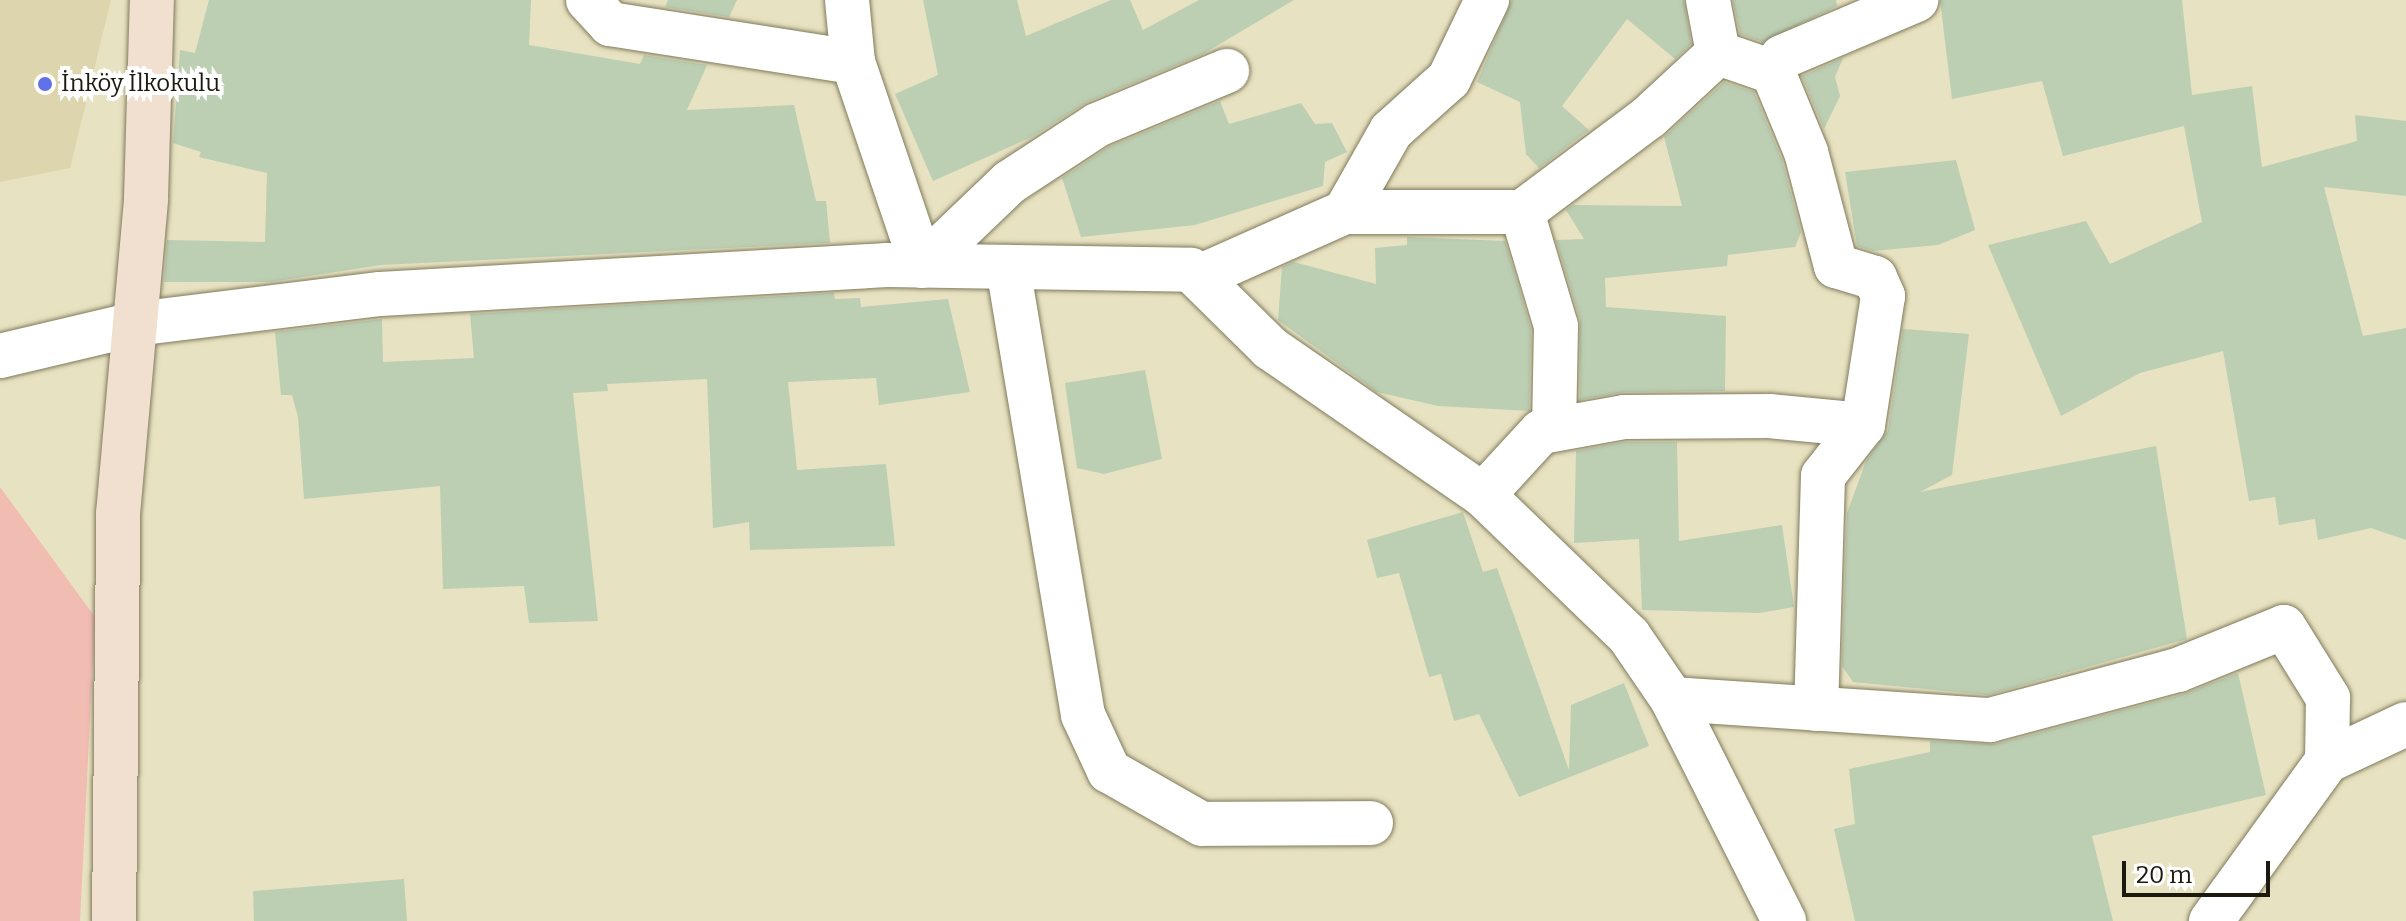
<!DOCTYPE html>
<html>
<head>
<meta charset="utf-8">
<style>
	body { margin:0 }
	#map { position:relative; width:2406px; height:921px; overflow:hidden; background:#e7e2c1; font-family:Bitter,serif }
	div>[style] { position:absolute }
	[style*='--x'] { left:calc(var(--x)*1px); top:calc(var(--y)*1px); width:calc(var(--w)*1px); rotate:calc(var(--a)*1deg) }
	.built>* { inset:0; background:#dcd5ad }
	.green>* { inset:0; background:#f1bcb2 }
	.building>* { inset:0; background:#bccfb3 }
	.roads { filter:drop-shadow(0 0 2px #807b5d) drop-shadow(0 0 2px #807b5d) }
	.street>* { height:44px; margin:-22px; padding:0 22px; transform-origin:22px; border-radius:22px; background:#fff }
	.secondary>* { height:44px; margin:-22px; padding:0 22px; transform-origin:22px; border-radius:22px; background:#f1e0d0 }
	.dots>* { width:22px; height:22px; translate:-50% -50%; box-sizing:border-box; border:4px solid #fff; border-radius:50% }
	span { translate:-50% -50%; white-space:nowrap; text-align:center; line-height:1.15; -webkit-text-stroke:8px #fff; paint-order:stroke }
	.poi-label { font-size:24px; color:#1c1a0e }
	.left { translate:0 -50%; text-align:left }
	.scale { position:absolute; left:2122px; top:861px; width:148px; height:36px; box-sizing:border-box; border:4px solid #1c1a0e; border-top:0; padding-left:10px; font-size:24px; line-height:28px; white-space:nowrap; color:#1c1a0e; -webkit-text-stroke:6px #fff; paint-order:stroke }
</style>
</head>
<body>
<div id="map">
	<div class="built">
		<div style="clip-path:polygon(0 0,111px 0,70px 168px,0 182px)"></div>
	</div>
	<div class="green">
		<div style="clip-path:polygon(0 487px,95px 617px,80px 921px,0 921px)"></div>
	</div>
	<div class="building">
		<div style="clip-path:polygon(209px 0,531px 0,529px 45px,640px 64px,644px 55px,707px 65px,687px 110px,794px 105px,816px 201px,826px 201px,830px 243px,381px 265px,271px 282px,164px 282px,167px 240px,265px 242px,267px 173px,199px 157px,201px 152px,173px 143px,180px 50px,195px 53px)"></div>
		<div style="clip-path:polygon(668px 0,737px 0,729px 17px,665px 7px)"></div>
		<div style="clip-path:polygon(923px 0,1017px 0,1026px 36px,1111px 0,1130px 0,1143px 30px,1199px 0,1294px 0,1203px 54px,1087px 102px,1032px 137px,933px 181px,895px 94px,938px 75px)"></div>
		<div style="clip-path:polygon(1512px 0,1684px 0,1691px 44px,1675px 59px,1627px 19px,1562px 106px,1589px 130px,1539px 168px,1526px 154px,1520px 102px,1477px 82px)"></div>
		<div style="clip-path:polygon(1733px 0,1836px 0,1837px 6px,1763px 42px,1740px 34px)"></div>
		<div style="clip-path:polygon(1940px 0,2182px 0,2192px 95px,2252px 86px,2262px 167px,2357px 141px,2355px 115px,2406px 121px,2406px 196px,2324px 187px,2363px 336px,2406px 328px,2406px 540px,2371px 528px,2318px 540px,2315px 519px,2279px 525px,2275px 497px,2249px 501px,2223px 351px,2140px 373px,2061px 416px,1988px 245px,2086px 221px,2110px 264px,2202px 222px,2184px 126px,2063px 156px,2042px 81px,1952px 99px)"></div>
		<div style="clip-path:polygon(1843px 58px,1835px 77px,1840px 96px,1824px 129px,1802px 76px)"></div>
		<div style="clip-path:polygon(1724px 82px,1754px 92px,1782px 160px,1801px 232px,1795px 247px,1728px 255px,1727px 266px,1605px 278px,1606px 307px,1726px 316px,1725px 391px,1624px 392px,1580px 400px,1580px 319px,1556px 240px,1584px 239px,1566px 210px,1573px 205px,1682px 206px,1664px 137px)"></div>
		<div style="clip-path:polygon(1220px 101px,1229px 124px,1301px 103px,1315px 124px,1332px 123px,1347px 152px,1325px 162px,1323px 186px,1195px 225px,1081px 237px,1062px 178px,1109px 147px)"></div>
		<div style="clip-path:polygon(1956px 160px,1975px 230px,1938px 245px,1873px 251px,1857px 246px,1845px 172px)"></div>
		<div style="clip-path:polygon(1407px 237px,1505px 241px,1531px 329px,1529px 411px,1438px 406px,1377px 392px,1278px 320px,1282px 267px,1294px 262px,1376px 284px,1375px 248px,1407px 245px)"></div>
		<div style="clip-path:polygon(834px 293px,835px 299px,860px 298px,861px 307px,948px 299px,970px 392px,879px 405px,876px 378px,788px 382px,797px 470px,886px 464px,895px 546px,750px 550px,749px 522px,713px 528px,707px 379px,607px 384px,608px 391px,573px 393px,598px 621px,529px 623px,524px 586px,443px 589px,440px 486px,304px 499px,298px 417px,292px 395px,281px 395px,275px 332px,382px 319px,383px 362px,474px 358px,470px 314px)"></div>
		<div style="clip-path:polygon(1903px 329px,1969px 334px,1952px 475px,1920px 492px,2156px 446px,2187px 639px,1988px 695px,1853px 682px,1842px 666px,1847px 513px,1866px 461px,1888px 430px)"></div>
		<div style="clip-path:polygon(1145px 370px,1162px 459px,1104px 474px,1077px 468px,1065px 383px)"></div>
		<div style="clip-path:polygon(1626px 442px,1677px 442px,1679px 541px,1782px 525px,1794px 607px,1759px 613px,1642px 610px,1639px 539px,1574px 543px,1576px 451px)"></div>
		<div style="clip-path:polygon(1463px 512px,1483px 572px,1497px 568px,1569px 770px,1571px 705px,1624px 683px,1649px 746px,1519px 797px,1479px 714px,1454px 721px,1441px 674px,1429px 677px,1399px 573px,1377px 578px,1367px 540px)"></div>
		<div style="clip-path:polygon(2238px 673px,2266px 795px,2092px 836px,2113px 921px,1855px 921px,1834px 829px,1855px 824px,1849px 769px,1930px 752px,1930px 741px,1996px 744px,2184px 694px)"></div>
		<div style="clip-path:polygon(404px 879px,407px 921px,254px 921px,253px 891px)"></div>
	</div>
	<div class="roads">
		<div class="street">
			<div style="--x:588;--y:0;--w:33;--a:47"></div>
			<div style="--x:610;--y:24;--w:246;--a:8.9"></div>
			<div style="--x:853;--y:62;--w:215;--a:71.3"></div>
			<div style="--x:922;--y:266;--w:122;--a:-43.7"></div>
			<div style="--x:1010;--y:182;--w:104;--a:-33.2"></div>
			<div style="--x:1097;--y:125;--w:141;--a:-22.6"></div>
			<div style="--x:847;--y:0;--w:62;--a:84.5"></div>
			<div style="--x:1708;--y:0;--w:54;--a:79.3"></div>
			<div style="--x:1773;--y:72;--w:17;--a:-59"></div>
			<div style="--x:1782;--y:57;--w:146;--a:-23"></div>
			<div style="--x:1345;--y:212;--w:177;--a:0"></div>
			<div style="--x:1522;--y:212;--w:159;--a:-36.8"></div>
			<div style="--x:1649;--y:117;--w:94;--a:-42.8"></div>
			<div style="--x:1718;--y:53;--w:58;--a:19.1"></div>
			<div style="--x:1773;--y:72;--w:87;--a:67.6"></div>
			<div style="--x:1806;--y:152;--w:118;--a:75.3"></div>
			<div style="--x:1836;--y:266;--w:41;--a:17.1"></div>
			<div style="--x:1875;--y:278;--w:20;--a:66"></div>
			<div style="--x:1883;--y:296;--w:131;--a:98.8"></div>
			<div style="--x:1863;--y:425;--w:65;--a:128.1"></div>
			<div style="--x:1823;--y:476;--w:233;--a:91.7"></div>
			<div style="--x:1522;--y:212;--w:119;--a:73.4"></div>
			<div style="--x:1556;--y:326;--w:103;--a:91.1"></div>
			<div style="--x:1008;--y:267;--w:454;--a:80.5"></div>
			<div style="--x:1083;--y:715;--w:62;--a:65.1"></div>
			<div style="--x:1109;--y:771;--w:107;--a:29.7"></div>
			<div style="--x:1202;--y:824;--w:169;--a:-0.3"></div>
			<div style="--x:1199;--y:277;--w:160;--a:-24"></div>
			<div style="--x:1345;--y:212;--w:93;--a:-60.4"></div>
			<div style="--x:1391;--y:131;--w:78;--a:-41.9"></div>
			<div style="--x:1449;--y:79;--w:88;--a:-64.3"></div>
			<div style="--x:0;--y:356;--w:139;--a:-13.3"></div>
			<div style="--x:135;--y:324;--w:247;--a:-7"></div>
			<div style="--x:380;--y:294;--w:508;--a:-3.27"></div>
			<div style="--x:887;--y:265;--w:304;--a:0.9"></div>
			<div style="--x:1191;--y:270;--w:111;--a:44.6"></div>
			<div style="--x:1270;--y:348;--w:259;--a:34.6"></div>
			<div style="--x:1483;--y:495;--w:203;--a:44"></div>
			<div style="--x:1629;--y:636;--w:76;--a:55.7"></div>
			<div style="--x:1672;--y:699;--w:249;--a:63.2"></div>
			<div style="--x:1483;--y:495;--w:86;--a:-47.4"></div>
			<div style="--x:1541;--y:432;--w:84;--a:-10.2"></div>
			<div style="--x:1624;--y:417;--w:145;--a:-0.4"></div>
			<div style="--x:1769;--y:416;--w:94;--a:5.5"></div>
			<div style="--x:1672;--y:699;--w:319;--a:3.8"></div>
			<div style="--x:1990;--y:720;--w:195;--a:-14.9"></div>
			<div style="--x:2178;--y:670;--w:114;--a:-22.1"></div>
			<div style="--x:2284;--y:627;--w:84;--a:58.2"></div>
			<div style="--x:2328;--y:698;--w:63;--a:90.9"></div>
			<div style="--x:2327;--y:761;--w:198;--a:125.9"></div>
			<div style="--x:2327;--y:761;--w:87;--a:-25.1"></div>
		</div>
		<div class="secondary">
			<div style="--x:114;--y:921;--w:407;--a:-89.4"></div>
			<div style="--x:118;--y:514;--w:317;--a:-84.9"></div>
			<div style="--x:146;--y:198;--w:198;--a:-88.3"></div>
		</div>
	</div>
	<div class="dots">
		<div style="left:45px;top:84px;background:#6171e9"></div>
	</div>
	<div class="poi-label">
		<span class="left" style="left:61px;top:84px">İnköy İlkokulu</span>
	</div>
	<div class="scale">20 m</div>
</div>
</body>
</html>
